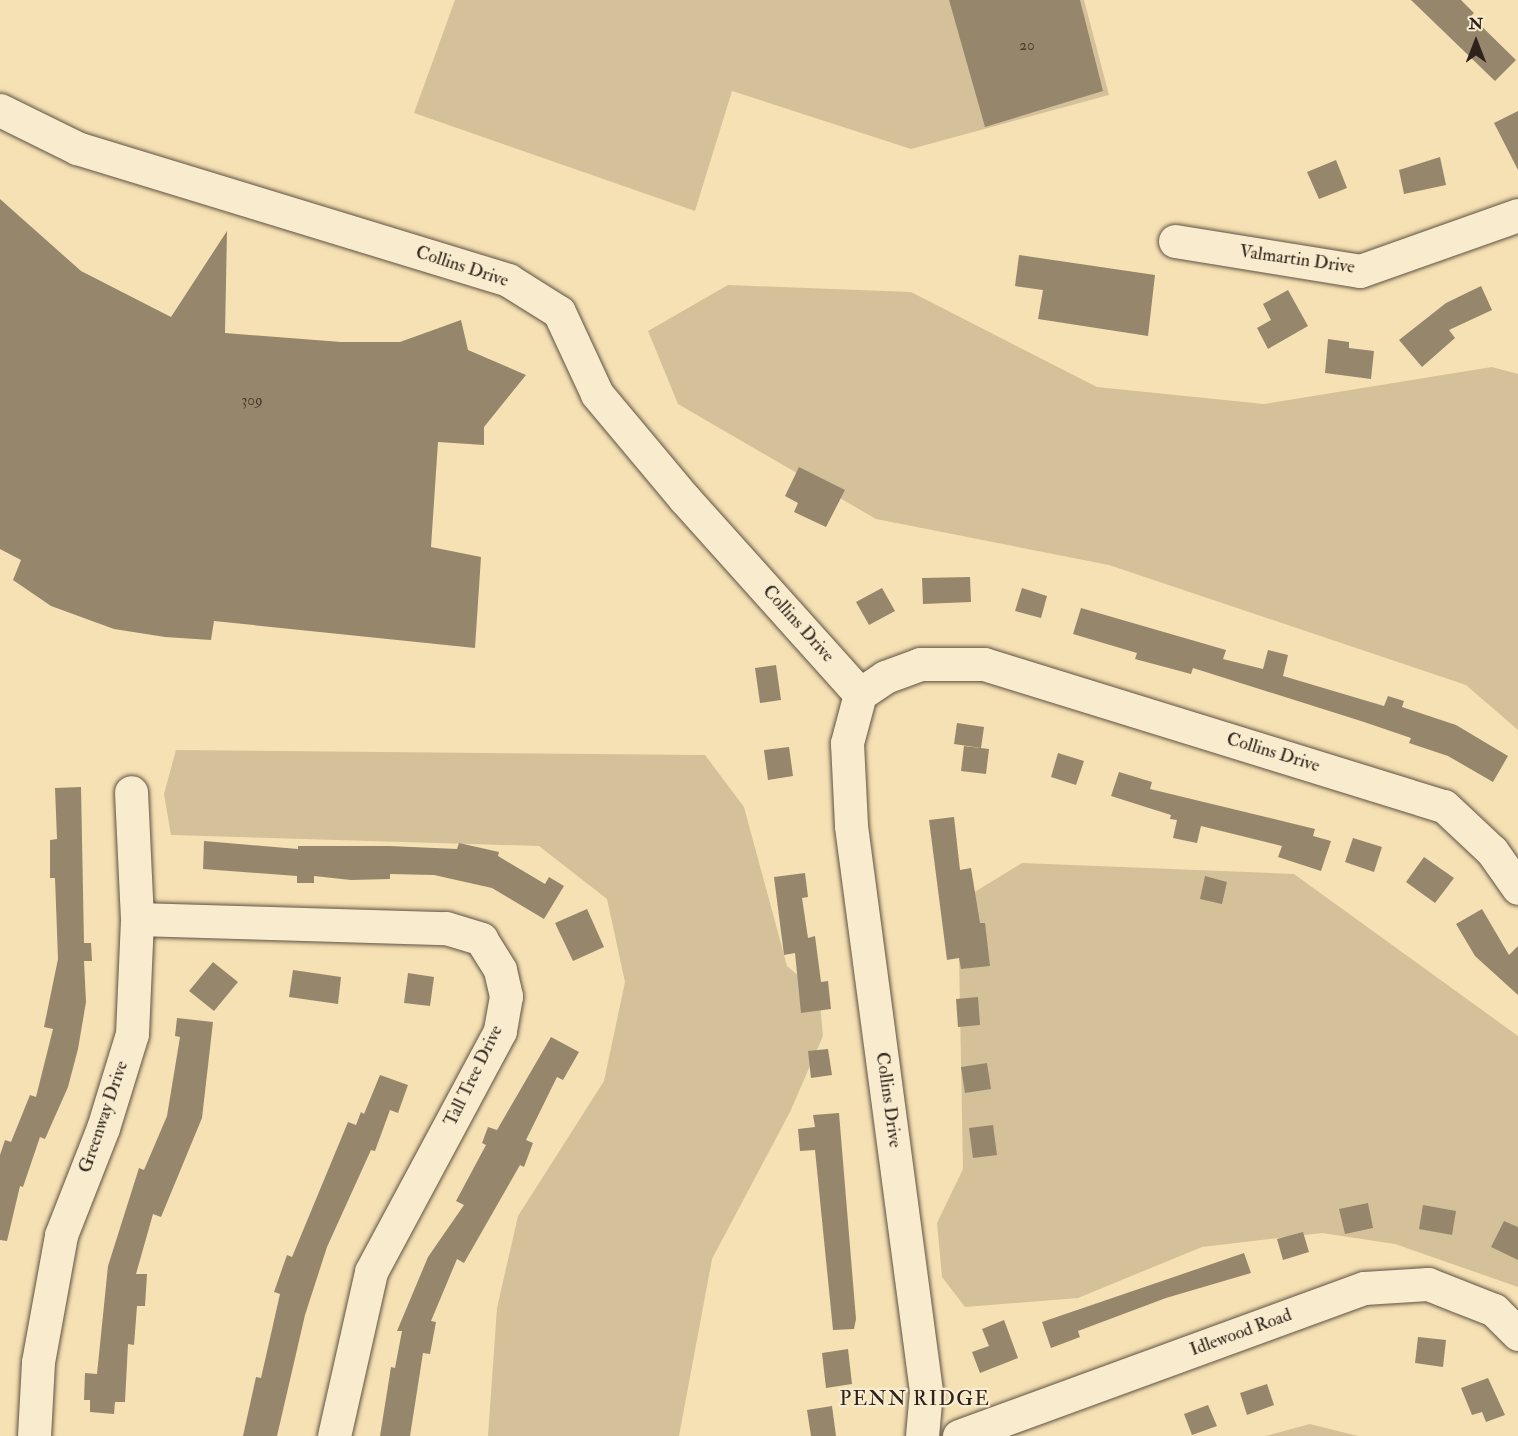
<!DOCTYPE html>
<html>
<head>
<meta charset="utf-8">
<style>
	body { margin:0 }
	#map { position:relative; width:1518px; height:1436px; overflow:hidden; background:#f6e1b4; font-family:"IM FELL Double Pica",serif }
	div>[style] { position:absolute }
	[style*='--x'] { left:calc(var(--x)*1px); top:calc(var(--y)*1px); width:calc(var(--w)*1px); rotate:calc(var(--a)*1deg) }
	.green>* { inset:0; background:#d4c19a }
	.building>* { inset:0; background:#96866b }
	.roads { filter:drop-shadow(0 0 2px #5f5242) drop-shadow(0 0 2px #5f5242) }
	.minor>* { height:33px; margin:-16.5px; padding:0 16.5px; transform-origin:16.5px; border-radius:16.5px; background:#f9ecce }
	span { translate:-50% -50%; white-space:nowrap; text-align:center; line-height:1.15; -webkit-text-stroke:4.5px #f9ecce; paint-order:stroke }
	.number-label { font-size:15px; color:#473c30 }
	.number-label span { -webkit-text-stroke-width:0 }
	.street-label { font-size:18px; color:#2d231c }
	.neighbourhood-label { font-size:20px; color:#2d231c; letter-spacing:1.5px }
	.north { position:absolute; left:1446px; top:12px; width:60px; height:60px; -webkit-text-stroke:4px #f9ecce; paint-order:stroke; rotate:0deg; font-size:16px; font-weight:700; line-height:24px; text-align:center; color:#2d231c }
	.north::after { content:''; display:block; margin:auto; width:21px; height:27px; background:#2d231c; clip-path:polygon(50% 0,100% 100%,50% 72%,0 100%) }
</style>
</head>
<body>
<div id="map">
	<div class="green">
		<div style="clip-path:polygon(455px 0,1084px 0,1109px 95px,911px 149px,732px 91px,695px 211px,414px 113px)"></div>
		<div style="clip-path:polygon(728px 285px,911px 292px,1097px 387px,1264px 404px,1492px 367px,1518px 374px,1518px 730px,1466px 685px,1109px 565px,876px 519px,678px 404px,648px 331px)"></div>
		<div style="clip-path:polygon(176px 750px,705px 755px,744px 807px,787px 966px,819px 993px,823px 1036px,790px 1112px,712px 1259px,679px 1436px,488px 1436px,497px 1308px,518px 1216px,604px 1081px,625px 982px,607px 899px,539px 846px,171px 835px,164px 794px)"></div>
		<div style="clip-path:polygon(1022px 863px,1294px 874px,1518px 1036px,1518px 1287px,1395px 1244px,1322px 1233px,1202px 1247px,1078px 1298px,965px 1307px,942px 1277px,937px 1223px,963px 1169px,958px 902px)"></div>
		<div style="clip-path:polygon(1310px 1424px,1358px 1436px,1265px 1436px)"></div>
	</div>
	<div class="building">
		<div style="clip-path:polygon(949px 0,1080px 0,1103px 91px,985px 127px)"></div>
		<div style="clip-path:polygon(1411px 0,1461px 0,1474px 13px,1471px 16px,1516px 60px,1495px 81px)"></div>
		<div style="clip-path:polygon(1518px 111px,1518px 170px,1494px 123px)"></div>
		<div style="clip-path:polygon(1440px 157px,1446px 185px,1404px 194px,1399px 170px)"></div>
		<div style="clip-path:polygon(1336px 160px,1347px 188px,1319px 199px,1307px 172px)"></div>
		<div style="clip-path:polygon(0 199px,81px 271px,171px 317px,227px 231px,225px 333px,341px 342px,400px 342px,461px 320px,468px 350px,526px 375px,484px 427px,484px 445px,438px 442px,431px 547px,481px 557px,475px 648px,214px 621px,211px 640px,165px 637px,114px 629px,51px 606px,13px 580px,21px 560px,0 549px)"></div>
		<div style="clip-path:polygon(1019px 255px,1155px 275px,1148px 336px,1038px 319px,1043px 290px,1015px 286px)"></div>
		<div style="clip-path:polygon(1481px 286px,1492px 310px,1449px 330px,1455px 338px,1422px 367px,1399px 340px,1446px 303px)"></div>
		<div style="clip-path:polygon(1288px 290px,1308px 326px,1268px 349px,1257px 328px,1271px 320px,1263px 304px)"></div>
		<div style="clip-path:polygon(1328px 339px,1349px 342px,1349px 348px,1374px 351px,1371px 379px,1325px 373px)"></div>
		<div style="clip-path:polygon(799px 467px,845px 490px,826px 527px,794px 512px,798px 503px,785px 496px)"></div>
		<div style="clip-path:polygon(970px 577px,971px 602px,923px 604px,922px 578px)"></div>
		<div style="clip-path:polygon(882px 588px,895px 611px,869px 625px,856px 602px)"></div>
		<div style="clip-path:polygon(1022px 588px,1047px 596px,1041px 618px,1015px 611px)"></div>
		<div style="clip-path:polygon(1081px 608px,1226px 650px,1223px 659px,1263px 669px,1268px 650px,1288px 655px,1283px 676px,1384px 706px,1388px 696px,1404px 701px,1402px 707px,1456px 725px,1508px 756px,1493px 782px,1448px 756px,1409px 743px,1411px 738px,1364px 722px,1193px 668px,1191px 674px,1135px 659px,1137px 653px,1073px 634px)"></div>
		<div style="clip-path:polygon(776px 665px,781px 700px,760px 703px,755px 668px)"></div>
		<div style="clip-path:polygon(957px 723px,984px 727px,981px 748px,954px 744px)"></div>
		<div style="clip-path:polygon(964px 746px,989px 749px,986px 774px,961px 771px)"></div>
		<div style="clip-path:polygon(789px 747px,793px 776px,768px 780px,764px 750px)"></div>
		<div style="clip-path:polygon(1058px 753px,1084px 761px,1076px 785px,1051px 777px)"></div>
		<div style="clip-path:polygon(1119px 772px,1152px 782px,1150px 789px,1315px 829px,1313px 836px,1331px 841px,1321px 871px,1278px 857px,1282px 846px,1201px 826px,1197px 843px,1173px 838px,1177px 820px,1170px 819px,1171px 815px,1111px 796px)"></div>
		<div style="clip-path:polygon(81px 787px,84px 943px,91px 943px,92px 961px,84px 961px,86px 1002px,78px 1049px,68px 1087px,45px 1139px,40px 1137px,23px 1187px,20px 1186px,7px 1241px,0 1240px,0 1155px,5px 1140px,11px 1142px,30px 1095px,36px 1097px,53px 1029px,44px 1027px,58px 959px,55px 878px,50px 878px,50px 840px,57px 839px,55px 788px)"></div>
		<div style="clip-path:polygon(954px 817px,960px 870px,971px 868px,980px 923px,985px 923px,990px 966px,961px 969px,959px 958px,947px 960px,929px 820px)"></div>
		<div style="clip-path:polygon(1353px 838px,1382px 847px,1374px 872px,1345px 862px)"></div>
		<div style="clip-path:polygon(204px 841px,298px 849px,298px 846px,389px 846px,457px 849px,459px 843px,499px 852px,498px 856px,545px 884px,549px 877px,564px 886px,544px 919px,492px 888px,434px 875px,390px 874px,390px 879px,351px 880px,314px 876px,314px 883px,297px 883px,297px 876px,203px 869px)"></div>
		<div style="clip-path:polygon(1424px 857px,1454px 878px,1435px 903px,1406px 882px)"></div>
		<div style="clip-path:polygon(805px 873px,808px 897px,802px 898px,808px 938px,815px 936px,821px 982px,828px 981px,831px 1009px,801px 1013px,795px 953px,784px 955px,774px 877px)"></div>
		<div style="clip-path:polygon(1205px 876px,1227px 882px,1222px 904px,1200px 899px)"></div>
		<div style="clip-path:polygon(587px 909px,604px 947px,573px 961px,555px 923px)"></div>
		<div style="clip-path:polygon(1482px 909px,1509px 955px,1518px 946px,1518px 995px,1475px 956px,1456px 924px)"></div>
		<div style="clip-path:polygon(213px 962px,238px 982px,214px 1011px,189px 991px)"></div>
		<div style="clip-path:polygon(293px 970px,341px 977px,338px 1004px,289px 997px)"></div>
		<div style="clip-path:polygon(408px 973px,434px 977px,430px 1006px,404px 1003px)"></div>
		<div style="clip-path:polygon(978px 997px,980px 1025px,958px 1027px,956px 999px)"></div>
		<div style="clip-path:polygon(177px 1018px,213px 1022px,202px 1118px,161px 1217px,153px 1214px,136px 1274px,147px 1274px,145px 1306px,137px 1306px,134px 1345px,128px 1344px,125px 1402px,115px 1402px,114px 1414px,90px 1412px,90px 1400px,84px 1400px,85px 1373px,97px 1374px,108px 1266px,139px 1168px,144px 1170px,167px 1116px,180px 1037px,175px 1036px)"></div>
		<div style="clip-path:polygon(551px 1037px,579px 1052px,563px 1080px,557px 1077px,526px 1140px,533px 1143px,524px 1167px,520px 1165px,464px 1263px,457px 1259px,431px 1321px,436px 1322px,430px 1354px,423px 1353px,410px 1436px,380px 1436px,391px 1367px,395px 1368px,402px 1331px,397px 1331px,428px 1257px,464px 1205px,456px 1201px,486px 1145px,482px 1143px,488px 1127px,497px 1130px)"></div>
		<div style="clip-path:polygon(828px 1049px,832px 1075px,811px 1078px,808px 1051px)"></div>
		<div style="clip-path:polygon(987px 1063px,991px 1089px,965px 1093px,961px 1067px)"></div>
		<div style="clip-path:polygon(380px 1075px,408px 1085px,398px 1113px,390px 1110px,375px 1151px,371px 1150px,327px 1247px,305px 1315px,277px 1436px,243px 1436px,256px 1377px,261px 1378px,280px 1294px,274px 1292px,287px 1255px,292px 1257px,348px 1122px,356px 1125px,361px 1112px,364px 1114px)"></div>
		<div style="clip-path:polygon(839px 1113px,856px 1319px,854px 1329px,833px 1330px,815px 1150px,800px 1151px,798px 1129px,815px 1127px,813px 1115px)"></div>
		<div style="clip-path:polygon(993px 1125px,997px 1155px,973px 1158px,969px 1128px)"></div>
		<div style="clip-path:polygon(1368px 1203px,1373px 1228px,1345px 1234px,1339px 1209px)"></div>
		<div style="clip-path:polygon(1423px 1205px,1456px 1211px,1452px 1235px,1419px 1229px)"></div>
		<div style="clip-path:polygon(1504px 1221px,1518px 1227px,1518px 1260px,1491px 1247px)"></div>
		<div style="clip-path:polygon(1303px 1232px,1309px 1252px,1283px 1260px,1277px 1239px)"></div>
		<div style="clip-path:polygon(1244px 1253px,1251px 1273px,1166px 1298px,1078px 1331px,1080px 1337px,1051px 1348px,1042px 1322px)"></div>
		<div style="clip-path:polygon(1004px 1320px,1018px 1358px,980px 1373px,972px 1352px,989px 1346px,982px 1329px)"></div>
		<div style="clip-path:polygon(1418px 1337px,1446px 1340px,1443px 1367px,1415px 1363px)"></div>
		<div style="clip-path:polygon(848px 1349px,852px 1384px,826px 1388px,822px 1353px)"></div>
		<div style="clip-path:polygon(1488px 1378px,1505px 1415px,1486px 1422px,1482px 1412px,1472px 1415px,1461px 1388px)"></div>
		<div style="clip-path:polygon(1267px 1384px,1274px 1405px,1247px 1415px,1240px 1393px)"></div>
		<div style="clip-path:polygon(1208px 1405px,1217px 1426px,1192px 1435px,1184px 1414px)"></div>
		<div style="clip-path:polygon(832px 1406px,836px 1436px,811px 1436px,807px 1410px)"></div>
	</div>
	<div class="roads">
		<div class="minor">
			<div style="--x:0;--y:110;--w:86;--a:26.3"></div>
			<div style="--x:77;--y:148;--w:451;--a:17"></div>
			<div style="--x:508;--y:280;--w:60;--a:32.1"></div>
			<div style="--x:559;--y:312;--w:90;--a:65.1"></div>
			<div style="--x:597;--y:394;--w:136;--a:50.1"></div>
			<div style="--x:684;--y:498;--w:263;--a:48.1"></div>
			<div style="--x:860;--y:694;--w:51;--a:104.9"></div>
			<div style="--x:847;--y:743;--w:83;--a:87.2"></div>
			<div style="--x:851;--y:826;--w:570;--a:82.44"></div>
			<div style="--x:926;--y:1391;--w:45;--a:95.1"></div>
			<div style="--x:1175;--y:241;--w:187;--a:9.2"></div>
			<div style="--x:1360;--y:271;--w:168;--a:-19.5"></div>
			<div style="--x:860;--y:694;--w:30;--a:-34"></div>
			<div style="--x:885;--y:677;--w:37;--a:-20"></div>
			<div style="--x:920;--y:664;--w:64;--a:0"></div>
			<div style="--x:984;--y:664;--w:481;--a:17.2"></div>
			<div style="--x:1444;--y:806;--w:66;--a:43.2"></div>
			<div style="--x:1492;--y:851;--w:45;--a:54.9"></div>
			<div style="--x:137;--y:919;--w:309;--a:1.7"></div>
			<div style="--x:446;--y:928;--w:37;--a:17"></div>
			<div style="--x:481;--y:939;--w:36;--a:58"></div>
			<div style="--x:500;--y:970;--w:27;--a:77"></div>
			<div style="--x:506;--y:996;--w:36;--a:100"></div>
			<div style="--x:500;--y:1031;--w:273;--a:118.2"></div>
			<div style="--x:371;--y:1272;--w:168;--a:102.7"></div>
			<div style="--x:34;--y:1436;--w:74;--a:-86.9"></div>
			<div style="--x:38;--y:1362;--w:129;--a:-79.7"></div>
			<div style="--x:61;--y:1235;--w:115;--a:-68.6"></div>
			<div style="--x:103;--y:1128;--w:98;--a:-72.9"></div>
			<div style="--x:132;--y:1034;--w:115;--a:-87.5"></div>
			<div style="--x:137;--y:919;--w:127;--a:-92.7"></div>
			<div style="--x:959;--y:1436;--w:431;--a:-20.1"></div>
			<div style="--x:1364;--y:1288;--w:64;--a:-3.6"></div>
			<div style="--x:1428;--y:1284;--w:71;--a:21.5"></div>
			<div style="--x:1494;--y:1310;--w:34;--a:45"></div>
		</div>
	</div>
	<div class="number-label">
		<span style="left:1027px;top:46px">20</span>
		<span style="left:252px;top:401px">309</span>
	</div>
	<div class="street-label">
		<span style="left:1297px;top:260px;rotate:8deg">Valmartin Drive</span>
		<span style="left:462px;top:267px;rotate:18deg">Collins Drive</span>
		<span style="left:798px;top:624px;rotate:48deg">Collins Drive</span>
		<span style="left:1273px;top:753px;rotate:17deg">Collins Drive</span>
		<span style="left:474px;top:1076px;rotate:-64deg">Tall Tree Drive</span>
		<span style="left:888px;top:1100px;rotate:82deg">Collins Drive</span>
		<span style="left:104px;top:1117px;rotate:-71deg">Greenway Drive</span>
		<span style="left:1241px;top:1333px;rotate:-20deg">Idlewood Road</span>
	</div>
	<div class="neighbourhood-label">
		<span style="left:915px;top:1398px">PENN RIDGE</span>
	</div>
	<div class="north">N</div>
</div>
</body>
</html>
